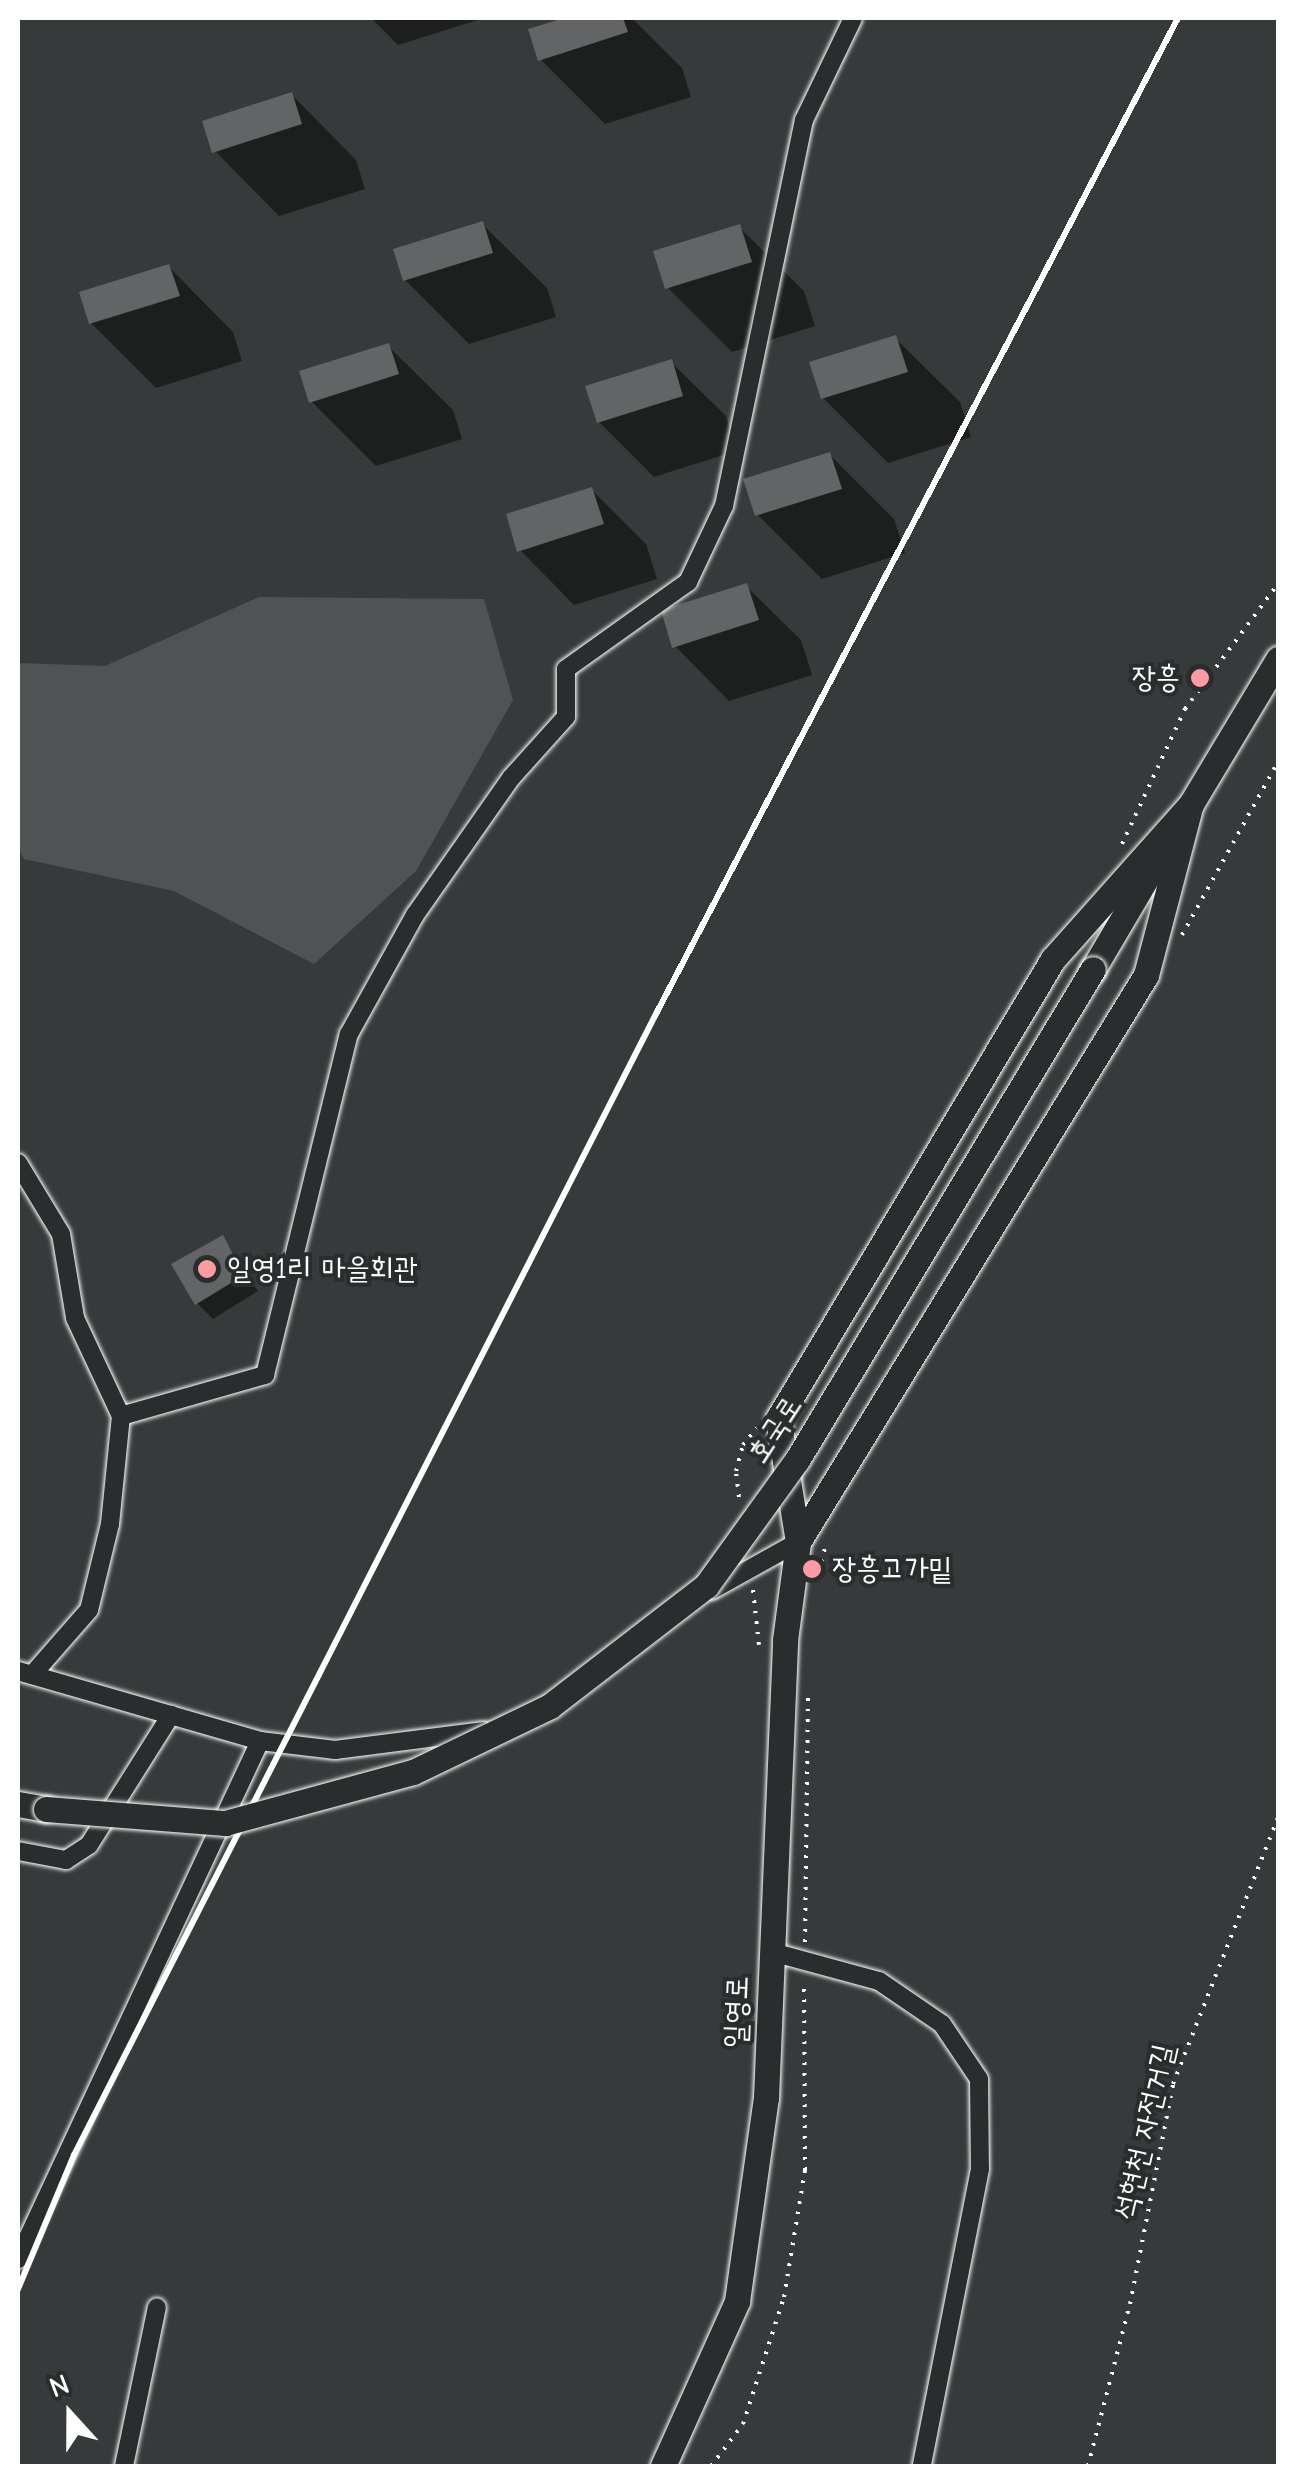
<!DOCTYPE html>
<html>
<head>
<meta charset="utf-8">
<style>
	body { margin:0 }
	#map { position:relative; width:1296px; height:2484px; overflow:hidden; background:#373a3b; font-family:"Comic Neue","Poor Story",sans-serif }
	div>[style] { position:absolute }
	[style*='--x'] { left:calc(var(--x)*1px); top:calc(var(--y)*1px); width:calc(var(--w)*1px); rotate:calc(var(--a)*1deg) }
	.green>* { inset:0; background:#505354 }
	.shadow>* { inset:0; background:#0007 }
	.building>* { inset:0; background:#636465 }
	.path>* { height:4px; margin-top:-2px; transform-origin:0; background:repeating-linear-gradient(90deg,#fff 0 2.5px,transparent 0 10.5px) }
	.roads { filter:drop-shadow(0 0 2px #fff) drop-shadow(0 0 2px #fff) }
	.street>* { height:18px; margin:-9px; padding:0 9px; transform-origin:9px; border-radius:9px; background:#2a2d2e }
	.secondary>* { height:25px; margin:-12.5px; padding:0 12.5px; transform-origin:12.5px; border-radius:12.5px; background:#2a2d2e }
	.rail>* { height:6px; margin:-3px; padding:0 3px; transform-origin:3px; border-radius:3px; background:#fff }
	.bridges { filter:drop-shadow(0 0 2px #fff) drop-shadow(0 0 2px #fff) }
	.secondary-bridge>* { height:25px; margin:-12.5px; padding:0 12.5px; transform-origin:12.5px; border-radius:12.5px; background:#2a2d2e }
	.dots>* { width:28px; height:28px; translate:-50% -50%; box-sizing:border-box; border:5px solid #2a2d2e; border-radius:50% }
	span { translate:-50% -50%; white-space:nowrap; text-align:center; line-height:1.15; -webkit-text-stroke:8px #2a2d2e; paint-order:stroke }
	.poi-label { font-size:30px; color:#fff }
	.right { translate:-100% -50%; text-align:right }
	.left { translate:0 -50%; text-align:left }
	.street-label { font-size:30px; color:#fff }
	.frame { position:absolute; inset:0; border:20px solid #fff; pointer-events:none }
	.north { position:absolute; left:20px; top:2364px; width:100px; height:100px; -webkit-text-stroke:8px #2a2d2e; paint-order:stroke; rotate:339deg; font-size:28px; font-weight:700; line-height:40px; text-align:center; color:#fff }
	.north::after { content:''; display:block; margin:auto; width:35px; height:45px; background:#fff; clip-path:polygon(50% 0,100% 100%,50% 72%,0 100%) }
</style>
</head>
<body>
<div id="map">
	<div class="green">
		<div style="clip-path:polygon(259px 597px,484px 599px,513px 700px,416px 871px,314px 964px,174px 891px,24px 859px,18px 849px,18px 663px,105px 666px)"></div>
	</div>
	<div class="shadow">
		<div style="clip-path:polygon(371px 18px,484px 18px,398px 45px)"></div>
		<div style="clip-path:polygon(572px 18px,632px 18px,682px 68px,691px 97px,605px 124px,540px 59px,531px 30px)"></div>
		<div style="clip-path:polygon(292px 95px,356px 160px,365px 189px,279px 216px,215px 151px)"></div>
		<div style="clip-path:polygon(482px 224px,547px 288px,556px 317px,469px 344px,405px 280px)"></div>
		<div style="clip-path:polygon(739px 227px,804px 291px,815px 326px,732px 352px,667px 287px)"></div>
		<div style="clip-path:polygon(169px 267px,233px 332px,242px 361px,156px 388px,91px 323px)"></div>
		<div style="clip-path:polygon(895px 338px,960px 402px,971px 437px,888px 463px,823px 398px)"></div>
		<div style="clip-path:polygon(388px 346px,453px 410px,462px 439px,376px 466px,311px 401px)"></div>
		<div style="clip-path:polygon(671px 362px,726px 416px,736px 451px,654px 477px,599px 422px)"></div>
		<div style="clip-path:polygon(829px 454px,894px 519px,905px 553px,822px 579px,758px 515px)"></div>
		<div style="clip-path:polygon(592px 490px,646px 544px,657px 579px,574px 605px,520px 550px)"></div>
		<div style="clip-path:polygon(746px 586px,801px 640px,812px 675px,729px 701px,675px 646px)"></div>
		<div style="clip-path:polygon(223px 1238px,258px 1291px,213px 1319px,197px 1303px)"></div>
	</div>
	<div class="building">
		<div style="clip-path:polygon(564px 18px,623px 18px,628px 32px,538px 61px,528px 29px)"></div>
		<div style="clip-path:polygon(292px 92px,302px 124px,212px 153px,202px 121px)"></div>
		<div style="clip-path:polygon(483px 221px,493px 253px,403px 281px,393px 249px)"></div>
		<div style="clip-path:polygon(740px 224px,752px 262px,665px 289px,653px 251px)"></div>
		<div style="clip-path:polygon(169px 264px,180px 296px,89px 324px,79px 292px)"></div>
		<div style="clip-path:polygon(896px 335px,908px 372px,821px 399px,809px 362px)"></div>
		<div style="clip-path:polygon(389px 343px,399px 374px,309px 403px,299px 371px)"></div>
		<div style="clip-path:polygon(672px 359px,683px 396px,597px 423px,585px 386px)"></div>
		<div style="clip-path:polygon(830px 452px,842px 489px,755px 516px,743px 479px)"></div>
		<div style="clip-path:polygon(592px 487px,604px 524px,517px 552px,506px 514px)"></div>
		<div style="clip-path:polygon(747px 583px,759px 620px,672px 648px,661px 610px)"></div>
		<div style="clip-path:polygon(223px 1235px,244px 1275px,195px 1305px,171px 1264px)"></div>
	</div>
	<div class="path">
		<div style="--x:1122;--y:844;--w:149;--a:-65"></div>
		<div style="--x:1185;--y:709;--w:156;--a:-53.4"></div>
		<div style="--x:1182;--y:935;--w:198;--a:-61"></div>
		<div style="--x:739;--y:1497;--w:26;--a:-97"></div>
		<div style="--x:736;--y:1471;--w:27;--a:-75"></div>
		<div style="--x:743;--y:1445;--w:22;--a:-51"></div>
		<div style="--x:819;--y:1572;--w:30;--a:-76"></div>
		<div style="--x:753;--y:1590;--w:55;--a:83.8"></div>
		<div style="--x:805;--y:1942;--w:246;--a:-89.3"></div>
		<div style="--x:711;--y:2466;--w:53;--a:-52.7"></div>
		<div style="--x:743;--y:2424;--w:133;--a:-72.1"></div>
		<div style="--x:784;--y:2297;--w:129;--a:-80.6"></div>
		<div style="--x:805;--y:2170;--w:189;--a:-90.3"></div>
		<div style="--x:1088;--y:2466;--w:167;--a:-75.5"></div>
		<div style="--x:1130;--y:2304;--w:224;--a:-78.9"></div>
		<div style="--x:1173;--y:2084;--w:287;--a:-68.5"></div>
	</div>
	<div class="roads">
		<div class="street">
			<div style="--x:18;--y:1163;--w:83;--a:58.8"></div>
			<div style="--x:61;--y:1234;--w:85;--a:80.5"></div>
			<div style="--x:75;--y:1318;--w:108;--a:64.9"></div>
			<div style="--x:121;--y:1416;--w:150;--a:-15.9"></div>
			<div style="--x:265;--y:1375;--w:351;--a:-76.2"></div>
			<div style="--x:349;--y:1034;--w:136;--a:-61"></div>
			<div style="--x:415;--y:915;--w:167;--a:-55"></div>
			<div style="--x:511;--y:778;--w:82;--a:-48"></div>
			<div style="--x:566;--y:717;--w:48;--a:-90"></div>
			<div style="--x:566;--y:669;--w:150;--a:-35.5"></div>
			<div style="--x:688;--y:582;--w:84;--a:-64.7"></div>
			<div style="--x:724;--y:506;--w:394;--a:-78.3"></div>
			<div style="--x:804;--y:120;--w:113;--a:-64.3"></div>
			<div style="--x:712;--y:1590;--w:98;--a:-29.2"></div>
			<div style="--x:18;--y:1671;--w:252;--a:16.1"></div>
			<div style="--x:260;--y:1741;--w:572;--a:115.04"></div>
			<div style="--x:32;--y:1675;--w:86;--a:-48.8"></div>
			<div style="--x:89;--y:1610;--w:89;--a:-76.3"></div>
			<div style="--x:110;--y:1524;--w:109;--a:-84.2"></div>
			<div style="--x:260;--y:1741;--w:76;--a:6.8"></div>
			<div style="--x:335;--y:1750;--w:149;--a:-7.3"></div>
			<div style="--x:18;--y:1851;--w:49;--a:10.6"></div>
			<div style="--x:66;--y:1860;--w:27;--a:-33"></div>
			<div style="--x:89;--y:1845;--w:154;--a:-57.8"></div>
			<div style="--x:772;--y:1952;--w:111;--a:15.2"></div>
			<div style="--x:879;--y:1981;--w:76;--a:34.3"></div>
			<div style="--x:942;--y:2024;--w:66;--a:56.1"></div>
			<div style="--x:979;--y:2079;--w:90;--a:89.4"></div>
			<div style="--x:980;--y:2169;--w:303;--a:101.1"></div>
			<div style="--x:124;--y:2466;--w:162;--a:-78.3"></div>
		</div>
		<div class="secondary">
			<div style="--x:1182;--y:819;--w:187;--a:-59"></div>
			<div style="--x:1093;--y:969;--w:130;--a:-59.5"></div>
			<div style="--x:798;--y:1542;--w:665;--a:-58.46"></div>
			<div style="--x:1146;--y:975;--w:170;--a:-75.3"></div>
			<div style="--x:18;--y:1804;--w:28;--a:10"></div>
			<div style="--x:663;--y:2466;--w:181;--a:-65.8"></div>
			<div style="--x:737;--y:2301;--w:205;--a:-81.9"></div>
			<div style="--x:766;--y:2098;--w:458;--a:-87.6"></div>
			<div style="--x:785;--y:1640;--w:99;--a:-82.4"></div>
			<div style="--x:798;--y:1542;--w:125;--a:-99.2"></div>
			<div style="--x:778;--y:1419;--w:536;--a:-59.13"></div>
			<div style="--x:1053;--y:959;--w:208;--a:-48.3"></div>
		</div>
	</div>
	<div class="rail">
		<div style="--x:18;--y:2289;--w:145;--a:-67.3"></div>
		<div style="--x:74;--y:2155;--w:1283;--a:-62.98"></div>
		<div style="--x:657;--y:1012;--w:1122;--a:-62.34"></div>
	</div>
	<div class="bridges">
		<div class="secondary-bridge">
			<div style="--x:46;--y:1809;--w:180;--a:4.5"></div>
			<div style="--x:225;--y:1823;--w:195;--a:-15.2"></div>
			<div style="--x:413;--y:1772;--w:152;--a:-25.7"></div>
			<div style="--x:550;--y:1706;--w:197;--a:-37.6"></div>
			<div style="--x:706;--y:1586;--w:155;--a:-54.2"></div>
			<div style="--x:797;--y:1460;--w:573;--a:-58.92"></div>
		</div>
	</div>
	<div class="dots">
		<div style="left:1200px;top:678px;background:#ff9aa2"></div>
		<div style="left:207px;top:1269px;background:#ff9aa2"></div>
		<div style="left:812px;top:1569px;background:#ff9aa2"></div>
	</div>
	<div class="poi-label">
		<span class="right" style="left:1180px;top:678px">장흥</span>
		<span class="left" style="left:227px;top:1269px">일영1리 마을회관</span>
		<span class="left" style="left:832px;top:1569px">장흥고가밑</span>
	</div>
	<div class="street-label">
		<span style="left:775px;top:1430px;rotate:-57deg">호국로</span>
		<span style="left:737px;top:2012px;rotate:-88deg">일영로</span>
		<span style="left:1145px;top:2132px;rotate:-77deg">석현천 자전거길</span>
	</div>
	<div class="frame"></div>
	<div class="north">N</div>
</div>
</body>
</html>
